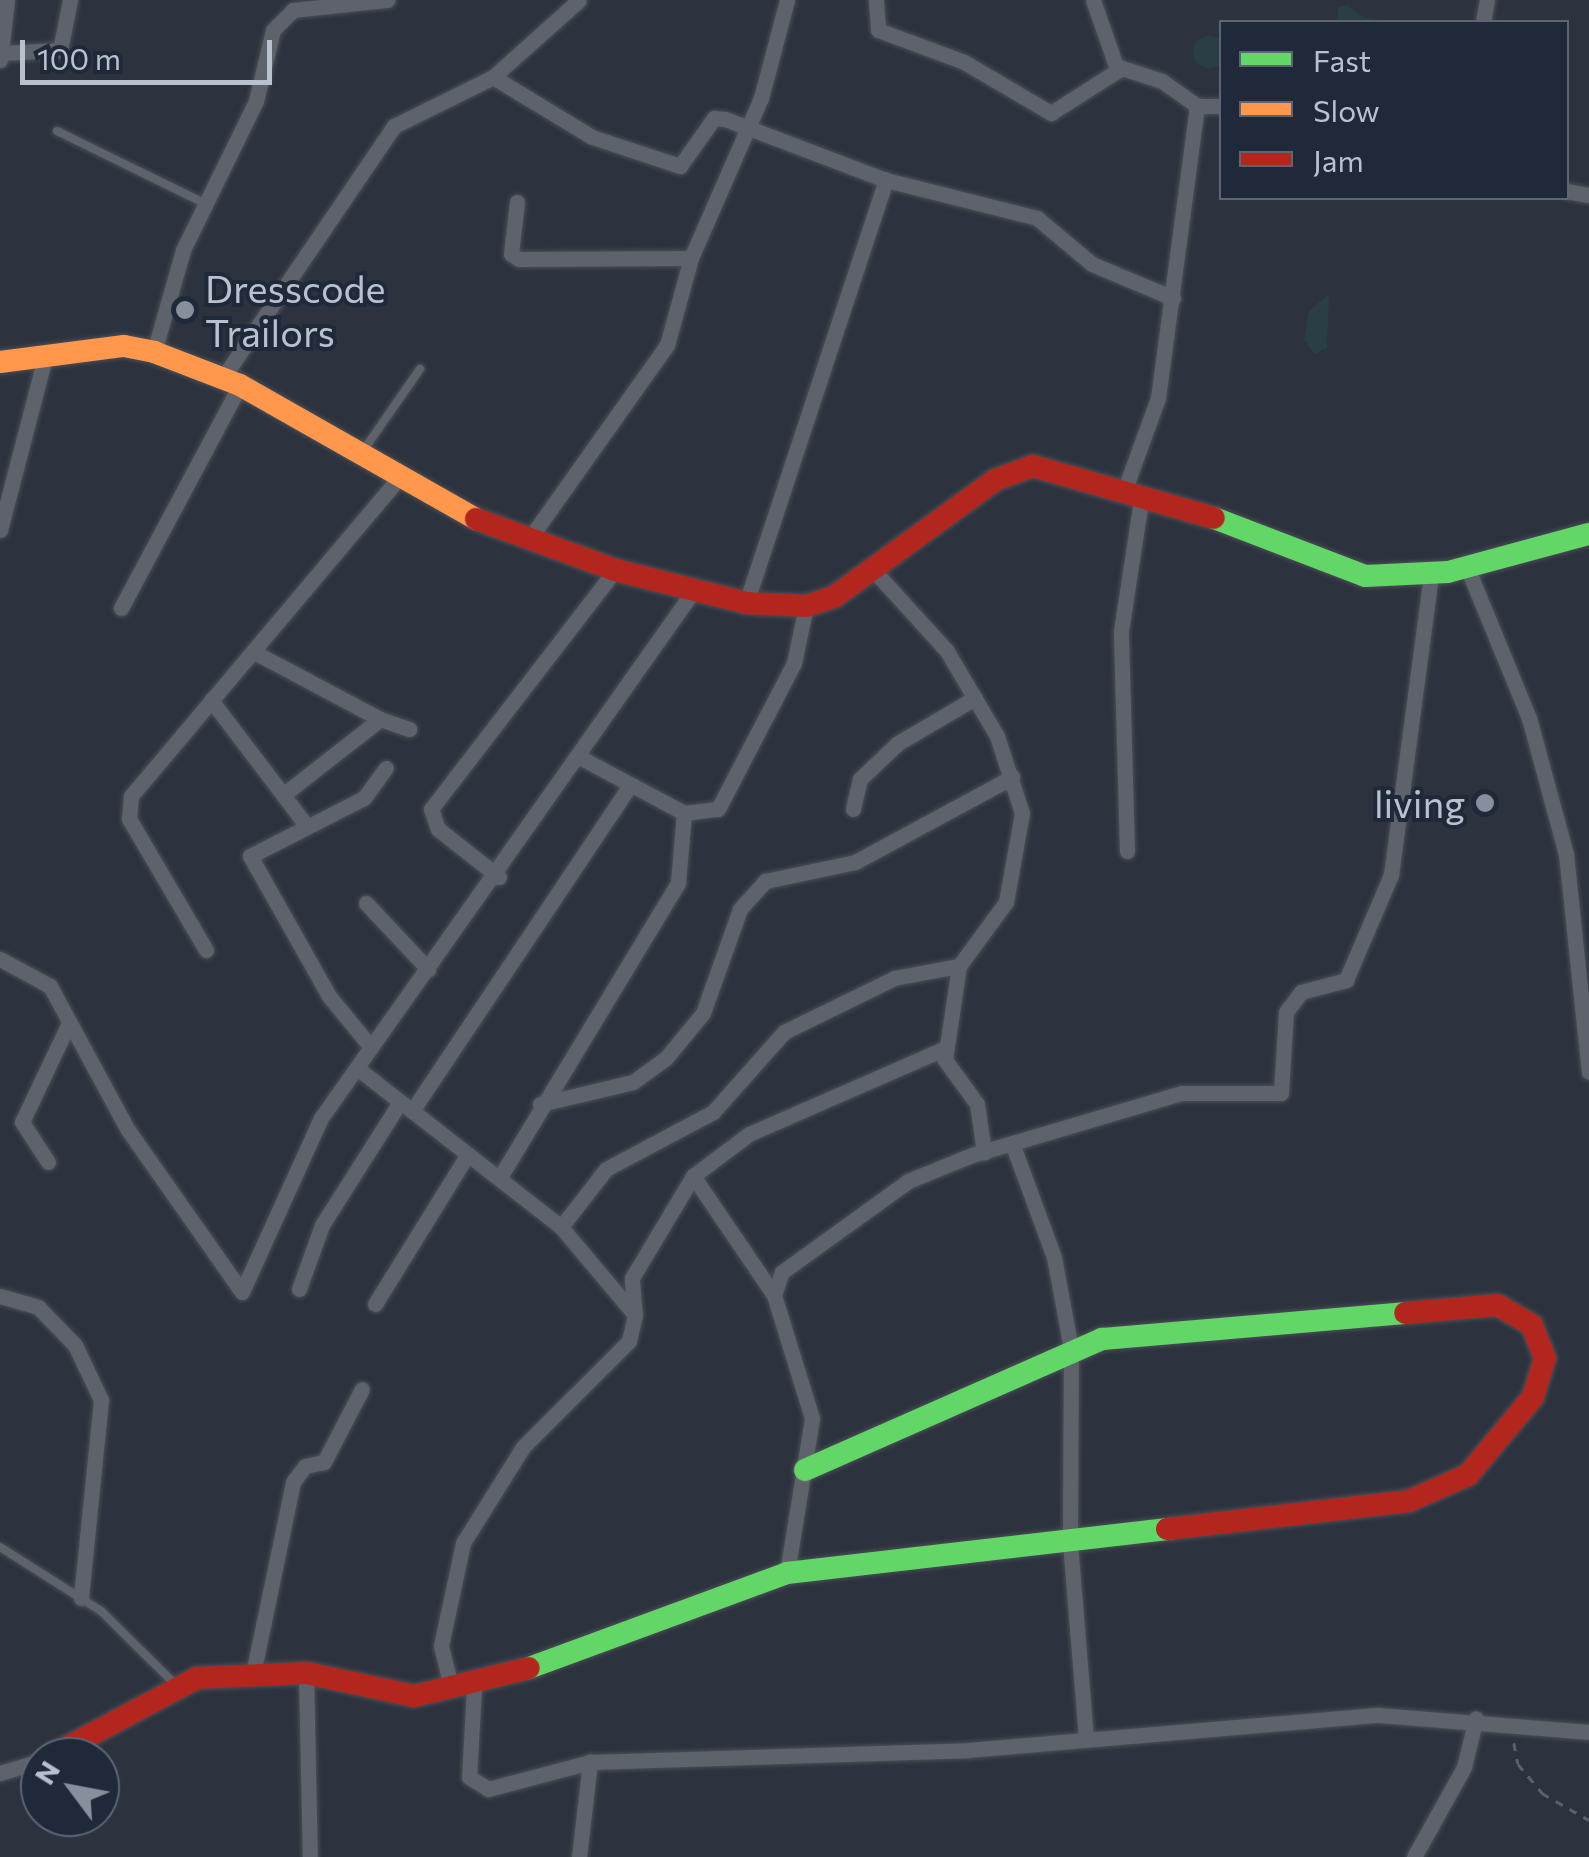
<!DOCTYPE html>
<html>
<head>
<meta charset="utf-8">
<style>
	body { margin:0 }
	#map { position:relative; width:1589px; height:1857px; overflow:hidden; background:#2d333e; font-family:Commissioner,sans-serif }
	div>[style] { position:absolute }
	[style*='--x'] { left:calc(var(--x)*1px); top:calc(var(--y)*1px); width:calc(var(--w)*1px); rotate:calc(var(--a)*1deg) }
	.green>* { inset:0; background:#293f45 }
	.round { border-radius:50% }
	.path>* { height:2.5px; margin-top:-1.25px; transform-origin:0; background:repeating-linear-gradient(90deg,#5b6168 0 8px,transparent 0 16px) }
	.roads { filter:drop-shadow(0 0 2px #4a4e56) drop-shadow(0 0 2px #4a4e56) }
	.lane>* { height:8px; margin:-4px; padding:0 4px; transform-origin:4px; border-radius:4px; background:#5e626b }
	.street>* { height:15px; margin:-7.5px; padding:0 7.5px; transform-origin:7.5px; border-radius:7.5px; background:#5e626b }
	.fast>* { height:22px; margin:-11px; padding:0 11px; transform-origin:11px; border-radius:11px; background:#63d668 }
	.slow>* { height:22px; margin:-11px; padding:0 11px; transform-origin:11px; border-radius:11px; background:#ff974d }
	.jam>* { height:22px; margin:-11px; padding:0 11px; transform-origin:11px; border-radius:11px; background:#b3261e }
	.dots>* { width:28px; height:28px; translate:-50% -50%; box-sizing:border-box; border:5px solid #1f293a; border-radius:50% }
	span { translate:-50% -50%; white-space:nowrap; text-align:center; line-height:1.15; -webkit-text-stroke:8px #1f293a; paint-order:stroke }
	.poi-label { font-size:38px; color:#b9c0ce }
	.left { translate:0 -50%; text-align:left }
	.right { translate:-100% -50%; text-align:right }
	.legend { position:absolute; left:1219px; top:20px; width:350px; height:180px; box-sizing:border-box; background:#1f293a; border:2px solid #5d6575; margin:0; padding:12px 18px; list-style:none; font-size:30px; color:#b9c0ce }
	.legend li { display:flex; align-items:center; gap:20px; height:50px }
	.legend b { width:50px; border:2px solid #5d6575 }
	.north { position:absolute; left:20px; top:1737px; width:100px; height:100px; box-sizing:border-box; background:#1f293a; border:2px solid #5d6575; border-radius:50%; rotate:302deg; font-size:28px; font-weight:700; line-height:40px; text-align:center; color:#b9c0ce }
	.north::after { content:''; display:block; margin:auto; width:35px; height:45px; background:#888f9c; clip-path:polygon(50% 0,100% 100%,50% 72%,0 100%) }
	.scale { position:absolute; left:20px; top:40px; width:252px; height:45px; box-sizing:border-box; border:5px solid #b9c0ce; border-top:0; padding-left:12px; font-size:30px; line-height:35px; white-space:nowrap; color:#b9c0ce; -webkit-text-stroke:8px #1f293a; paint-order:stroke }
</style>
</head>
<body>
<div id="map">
	<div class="green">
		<div style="clip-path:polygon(1347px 5px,1362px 17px,1391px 22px,1338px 22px,1338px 7px)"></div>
		<div class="round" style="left:1193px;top:36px;width:32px;height:32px"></div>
		<div style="clip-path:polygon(1329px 294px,1327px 348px,1315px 354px,1304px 340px,1309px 311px)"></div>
	</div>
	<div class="path">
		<div style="--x:1514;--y:1743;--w:21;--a:79"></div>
		<div style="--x:1518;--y:1764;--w:38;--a:50"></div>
		<div style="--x:1542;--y:1793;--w:54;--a:29.9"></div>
	</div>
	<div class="roads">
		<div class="lane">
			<div style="--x:57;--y:131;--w:164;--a:26.1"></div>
			<div style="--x:363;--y:451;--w:100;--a:-55.2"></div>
			<div style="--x:0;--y:1547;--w:120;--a:32.4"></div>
			<div style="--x:101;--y:1611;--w:105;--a:44.6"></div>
		</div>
		<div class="street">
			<div style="--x:876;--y:0;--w:30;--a:86"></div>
			<div style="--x:878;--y:30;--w:92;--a:20.4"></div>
			<div style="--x:964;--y:62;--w:101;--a:30.4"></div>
			<div style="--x:1051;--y:113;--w:82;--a:-32.5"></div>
			<div style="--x:1093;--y:0;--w:70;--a:70.8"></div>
			<div style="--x:1116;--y:66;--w:48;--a:18.1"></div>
			<div style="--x:1162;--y:81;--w:43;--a:35.5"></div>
			<div style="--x:1197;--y:106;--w:295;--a:97.6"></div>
			<div style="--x:1158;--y:398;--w:102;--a:110"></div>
			<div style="--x:1483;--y:22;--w:22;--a:-80"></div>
			<div style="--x:2;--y:53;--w:58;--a:-3"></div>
			<div style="--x:60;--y:50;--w:51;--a:-78.7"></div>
			<div style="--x:0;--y:60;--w:60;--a:-83.3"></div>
			<div style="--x:493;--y:77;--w:116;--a:31.2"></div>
			<div style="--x:592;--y:137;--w:93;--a:18.2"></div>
			<div style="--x:680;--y:166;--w:59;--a:-54.7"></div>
			<div style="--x:714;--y:118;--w:11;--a:5"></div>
			<div style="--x:725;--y:119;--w:172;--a:20.8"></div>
			<div style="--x:1197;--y:106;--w:25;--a:0"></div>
			<div style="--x:1566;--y:191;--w:23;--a:10"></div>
			<div style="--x:517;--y:202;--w:52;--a:96.6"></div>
			<div style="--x:511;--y:254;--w:9;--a:32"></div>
			<div style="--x:519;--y:259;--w:172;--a:-0.3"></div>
			<div style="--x:691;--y:258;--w:90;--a:105.4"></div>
			<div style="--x:667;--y:345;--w:237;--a:125.4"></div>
			<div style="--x:691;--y:258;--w:175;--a:-66.4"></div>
			<div style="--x:761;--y:98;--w:101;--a:-75.1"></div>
			<div style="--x:154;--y:352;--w:106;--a:-74.1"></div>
			<div style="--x:183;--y:250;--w:166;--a:-63.9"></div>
			<div style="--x:256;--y:101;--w:73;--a:-76.5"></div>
			<div style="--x:273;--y:30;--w:28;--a:-45"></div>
			<div style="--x:293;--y:10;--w:95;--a:-6.1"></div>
			<div style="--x:222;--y:379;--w:306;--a:-55.8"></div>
			<div style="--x:394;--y:126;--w:110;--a:-26.3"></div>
			<div style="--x:493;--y:77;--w:115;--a:-41.8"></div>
			<div style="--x:0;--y:530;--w:182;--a:-75.4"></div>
			<div style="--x:1467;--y:567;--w:163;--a:67.7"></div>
			<div style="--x:1529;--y:718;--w:141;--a:74.8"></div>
			<div style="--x:1566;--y:854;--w:219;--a:84"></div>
			<div style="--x:746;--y:603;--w:446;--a:-71.7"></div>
			<div style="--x:886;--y:180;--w:156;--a:14.1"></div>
			<div style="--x:1037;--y:218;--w:72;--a:39.9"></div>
			<div style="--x:1092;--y:264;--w:88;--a:22.8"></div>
			<div style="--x:121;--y:608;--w:253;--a:-61.9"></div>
			<div style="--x:254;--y:652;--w:143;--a:28"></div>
			<div style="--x:211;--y:700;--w:157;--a:52.8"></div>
			<div style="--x:583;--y:759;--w:115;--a:28.1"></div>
			<div style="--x:684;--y:813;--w:34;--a:-7"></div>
			<div style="--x:718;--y:809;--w:165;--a:-62.5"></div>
			<div style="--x:794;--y:663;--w:58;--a:-78.1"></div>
			<div style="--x:288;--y:791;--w:117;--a:-38"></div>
			<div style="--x:380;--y:719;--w:31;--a:19"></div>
			<div style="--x:853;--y:809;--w:31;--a:-77"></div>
			<div style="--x:860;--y:779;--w:52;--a:-43.5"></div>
			<div style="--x:898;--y:743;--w:89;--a:-30.3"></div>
			<div style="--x:1127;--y:851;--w:220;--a:-91.6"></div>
			<div style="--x:1121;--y:631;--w:133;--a:-81.3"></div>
			<div style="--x:499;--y:877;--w:78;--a:-141.8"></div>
			<div style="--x:438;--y:829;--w:21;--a:-109"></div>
			<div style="--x:431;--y:809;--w:302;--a:-52.4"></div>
			<div style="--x:366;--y:903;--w:91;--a:46.8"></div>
			<div style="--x:206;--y:950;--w:152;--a:-120.4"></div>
			<div style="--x:129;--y:819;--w:23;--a:-85"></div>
			<div style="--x:131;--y:796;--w:410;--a:-49.9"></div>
			<div style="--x:0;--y:959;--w:57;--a:28.4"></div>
			<div style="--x:50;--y:986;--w:164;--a:61.6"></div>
			<div style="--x:128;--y:1130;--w:198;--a:54.9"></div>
			<div style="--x:242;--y:1292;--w:191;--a:-65.6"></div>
			<div style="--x:321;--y:1118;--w:646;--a:-54.76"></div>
			<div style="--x:959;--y:966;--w:95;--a:98.5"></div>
			<div style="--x:945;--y:1060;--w:54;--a:54"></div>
			<div style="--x:977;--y:1104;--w:49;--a:81.7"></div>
			<div style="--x:370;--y:1046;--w:65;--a:-129.4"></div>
			<div style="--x:329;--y:996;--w:161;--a:-119.4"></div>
			<div style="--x:250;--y:856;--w:128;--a:-27"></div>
			<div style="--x:364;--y:798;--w:37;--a:-54"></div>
			<div style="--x:357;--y:1068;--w:259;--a:37.9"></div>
			<div style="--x:561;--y:1227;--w:115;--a:49.9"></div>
			<div style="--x:635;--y:1315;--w:27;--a:103"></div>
			<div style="--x:629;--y:1341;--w:150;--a:135"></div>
			<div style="--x:523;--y:1447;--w:113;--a:122"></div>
			<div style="--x:463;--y:1543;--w:105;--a:102.1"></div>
			<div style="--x:441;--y:1646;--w:45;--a:76"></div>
			<div style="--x:540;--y:1104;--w:96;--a:-13.3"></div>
			<div style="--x:633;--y:1082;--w:41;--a:-36"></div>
			<div style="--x:666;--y:1058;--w:58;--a:-50.6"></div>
			<div style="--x:703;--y:1013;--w:110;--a:-70.4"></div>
			<div style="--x:740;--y:909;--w:38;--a:-48"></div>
			<div style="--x:765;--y:881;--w:92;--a:-11.9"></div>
			<div style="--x:855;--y:862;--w:179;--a:-28.4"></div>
			<div style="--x:412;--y:1111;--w:389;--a:-56.2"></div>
			<div style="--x:1012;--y:1143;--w:121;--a:69.8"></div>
			<div style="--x:1054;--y:1257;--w:94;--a:79.5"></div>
			<div style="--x:1071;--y:1349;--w:194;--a:90.3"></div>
			<div style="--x:1070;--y:1543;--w:196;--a:85.3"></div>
			<div style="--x:48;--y:1162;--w:48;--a:-123"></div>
			<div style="--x:22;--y:1122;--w:110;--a:-64.6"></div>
			<div style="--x:693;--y:1176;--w:144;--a:55.8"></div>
			<div style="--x:500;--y:1177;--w:344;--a:-58.8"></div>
			<div style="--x:678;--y:883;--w:70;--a:-85.1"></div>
			<div style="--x:561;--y:1227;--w:73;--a:-52.2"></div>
			<div style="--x:606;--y:1169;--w:121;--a:-28"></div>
			<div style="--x:713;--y:1112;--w:107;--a:-48.4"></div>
			<div style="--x:784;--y:1032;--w:123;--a:-26.1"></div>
			<div style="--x:894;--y:978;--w:66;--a:-10.5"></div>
			<div style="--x:959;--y:966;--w:79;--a:-53.7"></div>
			<div style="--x:1006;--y:902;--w:90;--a:-79.8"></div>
			<div style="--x:1022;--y:813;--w:81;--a:-108"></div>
			<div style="--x:997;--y:736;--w:99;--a:-120.5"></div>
			<div style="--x:947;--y:651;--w:105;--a:-132.3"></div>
			<div style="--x:299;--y:1289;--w:68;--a:-70.2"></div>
			<div style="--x:322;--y:1225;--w:146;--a:-57.6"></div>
			<div style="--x:0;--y:1296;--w:40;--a:16"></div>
			<div style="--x:38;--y:1307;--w:53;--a:45.8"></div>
			<div style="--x:75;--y:1345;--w:61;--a:64.7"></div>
			<div style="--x:101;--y:1400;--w:199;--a:95.8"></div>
			<div style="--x:375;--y:1304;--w:176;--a:-58.2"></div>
			<div style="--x:635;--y:1315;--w:37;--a:-95"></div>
			<div style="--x:632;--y:1278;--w:119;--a:-59.1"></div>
			<div style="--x:693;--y:1176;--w:70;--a:-36.9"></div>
			<div style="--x:749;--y:1134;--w:213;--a:-23.6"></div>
			<div style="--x:787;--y:1573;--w:157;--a:-80.8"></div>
			<div style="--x:812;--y:1418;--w:129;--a:-107.2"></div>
			<div style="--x:774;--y:1295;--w:24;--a:-71"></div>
			<div style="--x:782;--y:1272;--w:155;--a:-35.8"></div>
			<div style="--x:908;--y:1181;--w:69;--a:-22.1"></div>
			<div style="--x:972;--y:1155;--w:218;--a:-16.5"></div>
			<div style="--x:1181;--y:1093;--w:100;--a:0"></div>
			<div style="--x:1281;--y:1093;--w:81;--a:-86.5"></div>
			<div style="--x:1286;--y:1012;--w:25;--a:-53"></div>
			<div style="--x:1301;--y:992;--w:47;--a:-14.9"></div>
			<div style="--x:1346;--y:980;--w:114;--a:-66.8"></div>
			<div style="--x:1391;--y:875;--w:302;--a:-82.4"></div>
			<div style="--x:254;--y:1669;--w:191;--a:-78.2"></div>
			<div style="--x:293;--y:1482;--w:20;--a:-53"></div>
			<div style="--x:305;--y:1466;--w:19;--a:-12"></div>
			<div style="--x:324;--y:1462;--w:82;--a:-62.5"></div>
			<div style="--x:306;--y:1673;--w:184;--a:88.8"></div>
			<div style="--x:474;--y:1688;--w:89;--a:93.2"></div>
			<div style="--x:469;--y:1777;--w:22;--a:32"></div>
			<div style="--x:488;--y:1789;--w:106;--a:-14.8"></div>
			<div style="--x:590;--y:1762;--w:378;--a:-1.8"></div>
			<div style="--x:968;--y:1750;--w:412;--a:-4.9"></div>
			<div style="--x:1379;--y:1715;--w:211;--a:4.6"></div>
			<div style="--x:0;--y:1773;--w:42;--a:-16.7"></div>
			<div style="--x:579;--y:1857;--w:96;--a:-83.4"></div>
			<div style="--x:1414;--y:1857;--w:103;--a:-60.9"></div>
			<div style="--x:1464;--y:1767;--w:50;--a:-76.2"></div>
		</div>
		<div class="fast">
			<div style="--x:1214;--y:518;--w:162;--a:21"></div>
			<div style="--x:1365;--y:576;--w:83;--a:-2.8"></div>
			<div style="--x:1448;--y:572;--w:146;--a:-15.1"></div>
			<div style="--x:805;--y:1470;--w:325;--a:-23.8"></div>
			<div style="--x:1102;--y:1339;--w:304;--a:-4.9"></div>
			<div style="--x:529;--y:1668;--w:275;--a:-20.2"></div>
			<div style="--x:787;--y:1573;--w:383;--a:-6.6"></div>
		</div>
		<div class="slow">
			<div style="--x:0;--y:362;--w:125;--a:-7.4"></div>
			<div style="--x:124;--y:346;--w:31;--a:11"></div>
			<div style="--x:154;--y:352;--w:92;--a:21"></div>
			<div style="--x:240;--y:385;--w:271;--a:29.6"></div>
		</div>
		<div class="jam">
			<div style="--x:476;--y:519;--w:148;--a:20.1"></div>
			<div style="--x:615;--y:570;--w:135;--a:14.1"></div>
			<div style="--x:746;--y:603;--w:60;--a:2.9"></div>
			<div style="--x:806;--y:606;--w:29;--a:-18"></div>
			<div style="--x:834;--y:597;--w:199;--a:-36"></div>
			<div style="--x:995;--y:480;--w:40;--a:-20.2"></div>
			<div style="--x:1033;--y:466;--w:188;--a:16"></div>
			<div style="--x:1167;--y:1529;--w:244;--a:-6.6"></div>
			<div style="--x:1409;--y:1501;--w:64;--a:-23.8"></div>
			<div style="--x:1468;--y:1475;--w:102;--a:-50.2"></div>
			<div style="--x:1533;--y:1397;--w:41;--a:-72.9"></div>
			<div style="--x:1545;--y:1358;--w:35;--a:-112"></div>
			<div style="--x:1532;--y:1325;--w:39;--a:-150"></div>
			<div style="--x:1498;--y:1305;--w:93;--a:175.1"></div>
			<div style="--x:49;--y:1757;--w:168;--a:-28.1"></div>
			<div style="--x:197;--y:1678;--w:109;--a:-2.6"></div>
			<div style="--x:306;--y:1673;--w:110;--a:12"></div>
			<div style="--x:414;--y:1696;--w:118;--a:-13.7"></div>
		</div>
	</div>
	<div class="dots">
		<div style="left:185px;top:310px;background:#888f9c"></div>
		<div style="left:1485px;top:803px;background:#888f9c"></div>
	</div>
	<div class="poi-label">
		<span class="left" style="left:205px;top:310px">Dresscode<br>Trailors</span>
		<span class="right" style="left:1465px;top:803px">living</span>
	</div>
	<ul class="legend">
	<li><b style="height:12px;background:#63d668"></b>Fast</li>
	<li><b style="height:12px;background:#ff974d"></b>Slow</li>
	<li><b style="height:12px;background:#b3261e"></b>Jam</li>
	</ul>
	<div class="north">N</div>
	<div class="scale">100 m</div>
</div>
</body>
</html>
